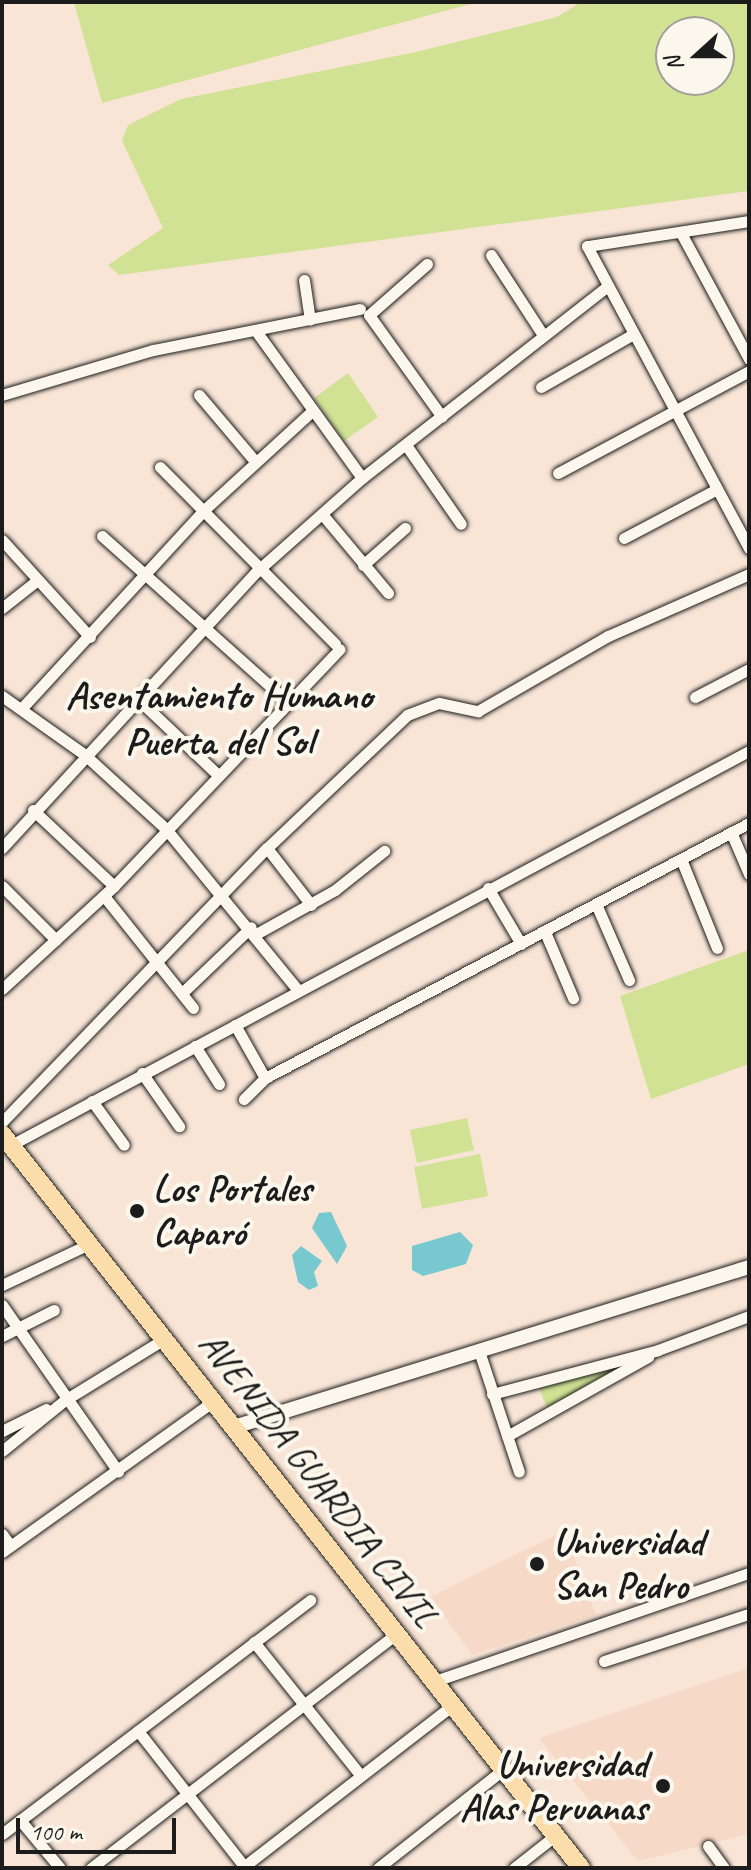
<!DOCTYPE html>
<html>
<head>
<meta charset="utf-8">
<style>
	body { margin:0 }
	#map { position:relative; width:751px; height:1870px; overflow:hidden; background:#f8e5d6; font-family:Caveat,sans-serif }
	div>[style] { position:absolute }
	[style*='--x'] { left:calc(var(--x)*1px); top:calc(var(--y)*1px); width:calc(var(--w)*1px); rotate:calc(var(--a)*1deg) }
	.built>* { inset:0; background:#f6d9c6 }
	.green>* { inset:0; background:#d1e295 }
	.water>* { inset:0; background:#77c8cf }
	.roads { filter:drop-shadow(0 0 2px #1c1c1c) drop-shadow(0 0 2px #1c1c1c) }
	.minor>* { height:11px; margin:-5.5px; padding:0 5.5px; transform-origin:5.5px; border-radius:5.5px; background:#fbf7ec }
	.tertiary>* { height:14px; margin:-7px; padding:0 7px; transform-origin:7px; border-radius:7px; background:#fbf7ec }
	.trunk>* { height:18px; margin:-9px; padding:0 9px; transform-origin:9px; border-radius:9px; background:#faddab }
	.dots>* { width:22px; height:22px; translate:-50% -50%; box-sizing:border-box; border:4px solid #fbf7ec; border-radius:50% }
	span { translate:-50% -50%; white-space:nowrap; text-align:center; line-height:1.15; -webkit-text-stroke:8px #fbf7ec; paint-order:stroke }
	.poi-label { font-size:38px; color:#1c1c1c; font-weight:700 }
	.left { translate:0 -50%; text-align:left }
	.right { translate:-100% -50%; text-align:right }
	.street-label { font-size:38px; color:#1c1c1c }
	.neighbourhood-label { font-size:40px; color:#1c1c1c; font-weight:700 }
	.frame { position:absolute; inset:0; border:4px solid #1c1c1c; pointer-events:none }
	.north { position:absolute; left:655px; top:16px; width:80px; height:80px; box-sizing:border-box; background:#fbf7ec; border:2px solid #a29f99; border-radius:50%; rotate:249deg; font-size:22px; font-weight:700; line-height:32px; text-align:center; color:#1c1c1c }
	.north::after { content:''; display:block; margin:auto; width:28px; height:36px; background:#1c1c1c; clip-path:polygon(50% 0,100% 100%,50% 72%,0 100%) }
	.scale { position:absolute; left:16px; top:1818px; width:160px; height:36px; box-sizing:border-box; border:4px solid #1c1c1c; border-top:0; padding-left:10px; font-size:24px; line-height:28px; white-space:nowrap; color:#1c1c1c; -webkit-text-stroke:6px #fbf7ec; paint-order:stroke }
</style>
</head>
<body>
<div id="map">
	<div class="built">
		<div style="clip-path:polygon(564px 1531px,596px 1615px,472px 1655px,431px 1597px)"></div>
		<div style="clip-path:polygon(749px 1668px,749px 1834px,638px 1861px,539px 1738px)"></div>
	</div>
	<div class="green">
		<div style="clip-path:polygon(74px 2px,478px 2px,102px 103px)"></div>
		<div style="clip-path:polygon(evenodd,581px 2px,749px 2px,749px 191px,119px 275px,108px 265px,163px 228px,122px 141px,128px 125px,181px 99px,416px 52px,557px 17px,581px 2px,719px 32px,719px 80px,671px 80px,671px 32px,719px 32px)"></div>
		<div style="clip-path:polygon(348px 373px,378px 417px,344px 441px,314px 398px)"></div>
		<div style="clip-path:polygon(749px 950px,749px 1064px,651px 1099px,620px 996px)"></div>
		<div style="clip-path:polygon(467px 1118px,474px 1150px,417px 1163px,410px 1130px)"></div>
		<div style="clip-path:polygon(480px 1154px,488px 1196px,422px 1209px,414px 1167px)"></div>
		<div style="clip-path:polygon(633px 1362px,547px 1408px,539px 1388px)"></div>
	</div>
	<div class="water">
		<div style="clip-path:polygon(331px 1212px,347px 1246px,337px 1264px,312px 1228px,319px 1213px)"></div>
		<div style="clip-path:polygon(460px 1232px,473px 1245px,466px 1264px,423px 1276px,412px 1270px,412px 1246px)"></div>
		<div style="clip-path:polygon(301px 1246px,322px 1261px,314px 1272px,318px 1286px,309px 1290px,298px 1282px,292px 1255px)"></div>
	</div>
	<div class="roads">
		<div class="minor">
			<div style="--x:749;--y:221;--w:164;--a:171.2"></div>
			<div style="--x:587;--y:246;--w:343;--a:61.8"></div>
			<div style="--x:681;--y:233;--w:143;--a:61.6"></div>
			<div style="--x:491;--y:255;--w:95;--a:57"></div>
			<div style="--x:427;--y:264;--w:77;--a:138.7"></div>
			<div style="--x:369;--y:315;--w:125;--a:54.4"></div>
			<div style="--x:304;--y:280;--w:40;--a:81.5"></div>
			<div style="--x:256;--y:331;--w:181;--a:54.2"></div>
			<div style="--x:541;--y:387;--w:106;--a:-29.9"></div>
			<div style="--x:2;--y:395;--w:158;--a:-16.6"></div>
			<div style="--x:153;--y:350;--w:211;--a:-11.2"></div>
			<div style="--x:199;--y:395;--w:85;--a:49.8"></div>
			<div style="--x:406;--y:445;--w:96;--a:55.2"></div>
			<div style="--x:160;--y:467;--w:249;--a:45.3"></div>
			<div style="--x:558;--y:473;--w:217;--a:-28.1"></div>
			<div style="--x:322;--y:514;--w:103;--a:50.1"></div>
			<div style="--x:102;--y:536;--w:240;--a:41.8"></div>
			<div style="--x:624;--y:538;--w:105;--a:-27.8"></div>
			<div style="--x:2;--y:540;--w:131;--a:47.8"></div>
			<div style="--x:363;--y:565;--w:56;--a:-41.4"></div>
			<div style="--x:2;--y:608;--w:42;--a:-38.2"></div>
			<div style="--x:2;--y:696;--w:102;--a:35.4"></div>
			<div style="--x:85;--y:755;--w:110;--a:42.4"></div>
			<div style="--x:166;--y:829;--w:208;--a:50.7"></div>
			<div style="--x:695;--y:697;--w:61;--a:-27.4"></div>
			<div style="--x:139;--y:700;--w:110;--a:43.5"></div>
			<div style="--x:21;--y:709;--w:270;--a:-47.4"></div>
			<div style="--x:204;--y:510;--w:147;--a:-42.5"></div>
			<div style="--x:33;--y:810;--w:111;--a:43.2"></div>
			<div style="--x:731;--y:832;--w:46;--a:66.8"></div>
			<div style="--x:2;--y:848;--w:375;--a:-47.4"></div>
			<div style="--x:256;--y:572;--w:142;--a:-41.6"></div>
			<div style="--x:362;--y:478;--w:312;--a:-38"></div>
			<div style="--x:267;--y:848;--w:72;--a:52.3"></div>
			<div style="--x:681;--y:859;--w:96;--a:68"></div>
			<div style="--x:2;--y:886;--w:76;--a:45"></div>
			<div style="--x:488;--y:888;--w:65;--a:59.5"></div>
			<div style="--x:104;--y:896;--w:143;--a:51.5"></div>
			<div style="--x:596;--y:904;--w:83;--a:66.5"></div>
			<div style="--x:545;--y:932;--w:72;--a:67"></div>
			<div style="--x:256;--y:934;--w:90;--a:-29.1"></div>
			<div style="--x:335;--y:890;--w:63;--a:-38.5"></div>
			<div style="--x:2;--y:989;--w:152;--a:-42.6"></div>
			<div style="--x:114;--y:886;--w:327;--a:-46.4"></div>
			<div style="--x:182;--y:993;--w:95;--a:-43.7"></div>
			<div style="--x:235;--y:1025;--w:61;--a:60.5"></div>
			<div style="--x:265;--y:1078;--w:30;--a:135"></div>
			<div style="--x:195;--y:1046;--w:45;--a:57.7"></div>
			<div style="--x:142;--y:1073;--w:65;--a:55.1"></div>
			<div style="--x:265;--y:1078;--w:547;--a:-27.78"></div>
			<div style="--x:92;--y:1101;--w:54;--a:54"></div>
			<div style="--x:2;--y:1122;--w:381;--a:-46"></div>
			<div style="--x:267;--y:848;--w:193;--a:-43.5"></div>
			<div style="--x:407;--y:715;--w:34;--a:-21"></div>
			<div style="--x:439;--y:703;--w:40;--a:12"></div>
			<div style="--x:478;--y:711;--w:150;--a:-30"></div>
			<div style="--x:608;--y:636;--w:154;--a:-23.7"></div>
			<div style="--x:11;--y:1145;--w:837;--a:-28.1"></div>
			<div style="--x:2;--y:1285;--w:96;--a:-25.2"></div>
			<div style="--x:2;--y:1305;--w:203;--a:55.1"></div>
			<div style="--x:2;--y:1336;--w:58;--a:-26.6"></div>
			<div style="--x:479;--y:1351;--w:127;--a:71.7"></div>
			<div style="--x:492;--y:1394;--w:172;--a:-14.8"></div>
			<div style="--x:658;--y:1350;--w:97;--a:-20.5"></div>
			<div style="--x:2;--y:1431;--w:49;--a:-26.6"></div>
			<div style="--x:507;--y:1436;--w:162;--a:-29.3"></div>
			<div style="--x:2;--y:1451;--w:81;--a:-39"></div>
			<div style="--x:65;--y:1400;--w:116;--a:-31.6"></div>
			<div style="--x:2;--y:1534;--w:14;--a:54"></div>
			<div style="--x:2;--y:1552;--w:260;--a:-35.5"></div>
			<div style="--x:254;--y:1642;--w:171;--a:51.4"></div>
			<div style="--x:604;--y:1661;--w:152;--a:-18"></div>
			<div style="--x:435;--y:1681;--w:332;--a:-19"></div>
			<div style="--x:138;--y:1731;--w:172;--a:51.9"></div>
			<div style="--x:20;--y:1820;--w:62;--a:50.2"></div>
			<div style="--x:2;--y:1834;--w:387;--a:-37.2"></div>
			<div style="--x:708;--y:1846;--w:27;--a:54"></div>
			<div style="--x:91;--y:1868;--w:386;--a:-37.5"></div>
			<div style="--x:242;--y:1868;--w:267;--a:-37.7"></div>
			<div style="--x:378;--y:1868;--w:160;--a:-38.2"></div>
			<div style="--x:514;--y:1868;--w:53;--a:-38.2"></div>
		</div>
		<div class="tertiary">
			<div style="--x:234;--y:1427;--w:539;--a:-17.26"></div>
		</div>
		<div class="trunk">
			<div style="--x:2;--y:1134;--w:935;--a:51.73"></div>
		</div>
	</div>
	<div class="dots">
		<div style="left:137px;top:1211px;background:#1c1c1c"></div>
		<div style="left:537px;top:1564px;background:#1c1c1c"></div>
		<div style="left:663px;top:1786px;background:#1c1c1c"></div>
	</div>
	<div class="poi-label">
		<span class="left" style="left:153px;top:1211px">Los Portales<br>Caparó</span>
		<span class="left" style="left:553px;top:1564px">Universidad<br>San Pedro</span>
		<span class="right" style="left:647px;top:1786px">Universidad<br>Alas Peruanas</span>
	</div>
	<div class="street-label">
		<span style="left:319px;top:1479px;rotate:52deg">AVENIDA GUARDIA CIVIL</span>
	</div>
	<div class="neighbourhood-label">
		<span style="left:219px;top:718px">Asentamiento Humano<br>Puerta del Sol</span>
	</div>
	<div class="frame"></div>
	<div class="north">N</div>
	<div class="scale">100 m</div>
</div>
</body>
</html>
